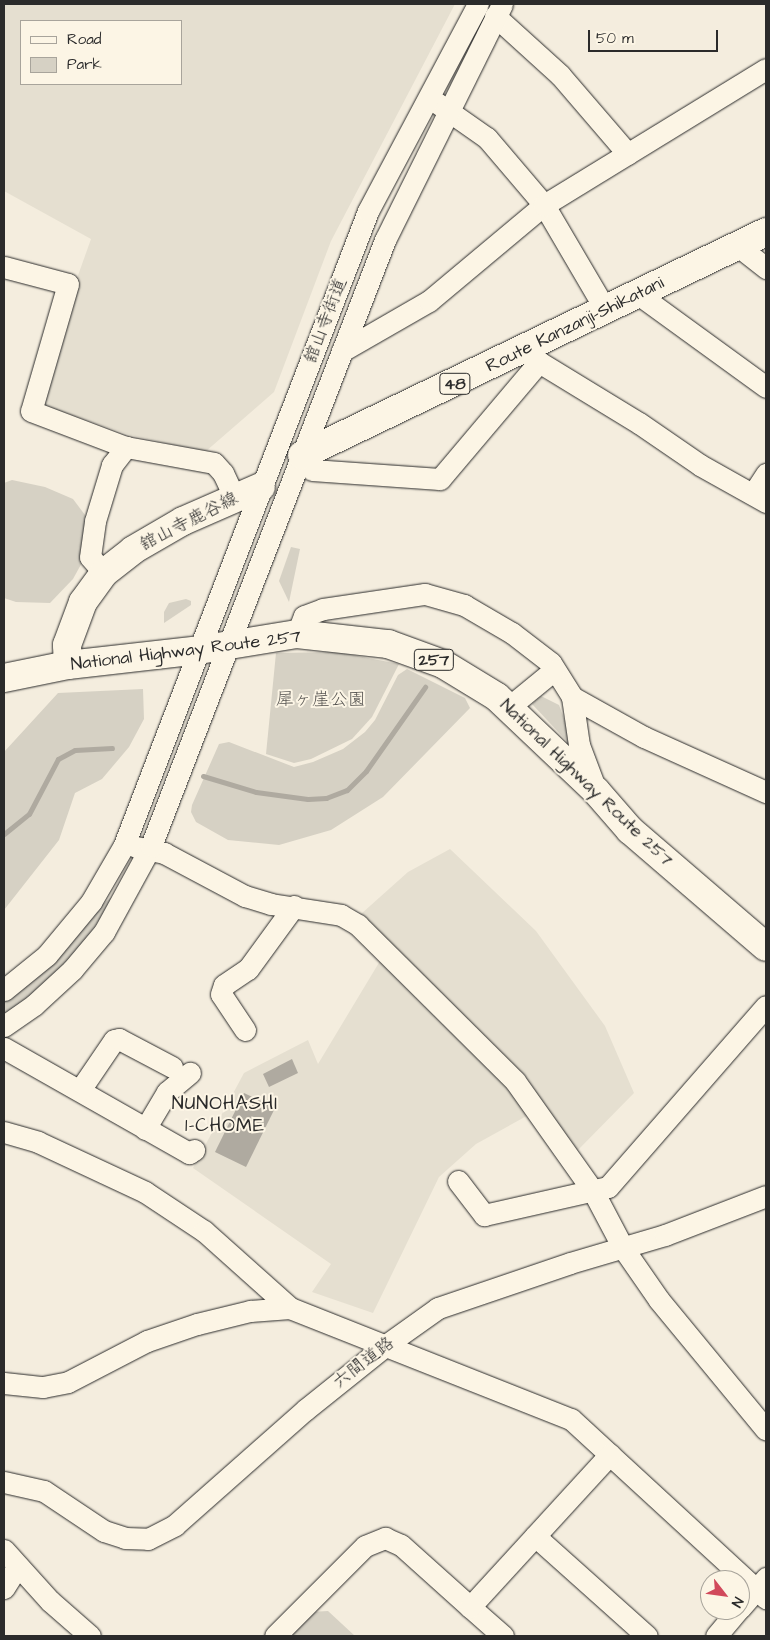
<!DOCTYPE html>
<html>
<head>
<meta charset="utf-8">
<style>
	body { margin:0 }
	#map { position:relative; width:770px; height:1640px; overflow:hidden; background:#f4edde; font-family:"Architects Daughter","Klee One",sans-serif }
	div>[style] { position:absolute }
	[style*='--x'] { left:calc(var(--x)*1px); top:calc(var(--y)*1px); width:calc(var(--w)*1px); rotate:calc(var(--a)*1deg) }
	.built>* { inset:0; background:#e5dfd0 }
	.green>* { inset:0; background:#d6d1c4 }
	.water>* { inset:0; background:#afaaa0 }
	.stream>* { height:5px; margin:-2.5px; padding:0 2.5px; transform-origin:2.5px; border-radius:2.5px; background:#afaaa0 }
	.roads { filter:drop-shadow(0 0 1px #2b2b2b) drop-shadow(0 0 1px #2b2b2b) }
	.minor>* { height:21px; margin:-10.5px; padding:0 10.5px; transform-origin:10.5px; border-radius:10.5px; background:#fcf5e5 }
	.major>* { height:28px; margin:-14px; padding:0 14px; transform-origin:14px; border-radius:14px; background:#fcf5e5 }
	.highway>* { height:28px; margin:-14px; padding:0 14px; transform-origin:14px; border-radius:14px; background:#fcf5e5 }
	span { translate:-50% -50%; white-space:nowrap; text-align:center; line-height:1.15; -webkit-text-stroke:4px #fcf5e5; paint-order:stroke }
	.shield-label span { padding:1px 4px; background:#fcf5e5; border:1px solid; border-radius:4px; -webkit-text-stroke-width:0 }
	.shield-label { font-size:16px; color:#2b2b2b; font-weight:700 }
	.street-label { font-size:18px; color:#2b2b2b }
	.park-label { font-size:18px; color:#565451 }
	.neighbourhood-label { font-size:19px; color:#2b2b2b; letter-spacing:1px }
	.frame { position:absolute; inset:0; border:5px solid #2b2b2b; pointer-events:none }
	.legend { position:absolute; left:20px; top:20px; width:162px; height:65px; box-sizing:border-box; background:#fcf5e5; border:1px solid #a8a49b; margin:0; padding:6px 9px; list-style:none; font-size:15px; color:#2b2b2b }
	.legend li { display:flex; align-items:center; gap:10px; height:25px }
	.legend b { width:25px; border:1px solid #a8a49b }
	.north { position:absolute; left:700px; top:1570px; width:50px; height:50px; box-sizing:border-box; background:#fcf5e5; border:1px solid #a8a49b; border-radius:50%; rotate:120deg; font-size:14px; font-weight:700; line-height:20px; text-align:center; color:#2b2b2b }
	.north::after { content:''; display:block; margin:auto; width:18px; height:22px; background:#d1495b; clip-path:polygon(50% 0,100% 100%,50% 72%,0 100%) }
	.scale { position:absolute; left:588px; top:30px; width:130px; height:22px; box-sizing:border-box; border:2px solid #2b2b2b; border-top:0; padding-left:6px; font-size:15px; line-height:18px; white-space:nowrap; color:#2b2b2b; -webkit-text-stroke:4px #fcf5e5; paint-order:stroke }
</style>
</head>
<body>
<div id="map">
	<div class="built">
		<div style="clip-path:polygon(evenodd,4px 4px,455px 4px,331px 241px,274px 392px,205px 452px,130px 435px,36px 403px,50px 354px,91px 239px,4px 191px,4px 4px,21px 21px,181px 21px,181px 84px,21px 84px,21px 21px)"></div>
		<div style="clip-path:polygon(450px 849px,536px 931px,605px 1026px,634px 1093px,577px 1151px,434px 990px,361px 914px,408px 872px)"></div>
		<div style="clip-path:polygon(383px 956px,532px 1113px,476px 1144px,439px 1177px,373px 1313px,312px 1292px,331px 1264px,193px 1168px,244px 1073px,308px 1040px,318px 1064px)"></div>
	</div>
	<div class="green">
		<div style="clip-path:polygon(12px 480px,45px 487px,73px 499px,88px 519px,84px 559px,73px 579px,50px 603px,16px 602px,4px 598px,4px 483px)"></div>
		<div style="clip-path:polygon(291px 547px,300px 549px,289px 602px,279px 581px)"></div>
		<div style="clip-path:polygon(186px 599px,191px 601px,191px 605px,164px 623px,164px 612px,169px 603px)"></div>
		<div style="clip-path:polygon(337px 652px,399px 664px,372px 717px,352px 739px,311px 759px,294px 763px,266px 754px,276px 653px)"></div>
		<div style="clip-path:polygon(407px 669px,465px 698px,470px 708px,383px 797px,331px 830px,279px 845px,228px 840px,196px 822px,191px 812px,192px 805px,219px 744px,229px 742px,294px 767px,313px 762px,343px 749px,365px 732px,375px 720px,398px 675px)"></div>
		<div style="clip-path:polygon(143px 689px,144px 719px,129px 747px,102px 779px,75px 793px,59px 840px,4px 910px,4px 752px,58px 693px)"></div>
		<div style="clip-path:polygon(541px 696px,559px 705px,576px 751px,532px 704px)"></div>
		<div style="clip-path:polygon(121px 890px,78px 950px,39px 989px,4px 1015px,4px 1002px,35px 979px,71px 943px,99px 907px)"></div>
		<div style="clip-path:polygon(328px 1611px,355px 1636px,289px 1636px,310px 1612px)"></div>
	</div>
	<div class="water">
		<div style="clip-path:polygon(292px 1059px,298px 1073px,269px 1087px,263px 1074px)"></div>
		<div style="clip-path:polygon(244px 1093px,275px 1108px,246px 1167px,215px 1152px)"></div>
	</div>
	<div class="stream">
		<div style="--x:203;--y:776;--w:55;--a:16.8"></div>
		<div style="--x:256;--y:792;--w:52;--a:7.7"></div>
		<div style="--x:308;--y:799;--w:18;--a:-3"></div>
		<div style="--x:326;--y:798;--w:22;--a:-21"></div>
		<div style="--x:347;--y:790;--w:27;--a:-45"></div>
		<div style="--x:366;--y:771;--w:103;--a:-54.9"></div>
		<div style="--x:4;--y:834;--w:32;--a:-39"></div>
		<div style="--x:29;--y:814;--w:62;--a:-62.2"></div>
		<div style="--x:58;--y:759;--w:19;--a:-28"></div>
		<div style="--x:75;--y:750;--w:37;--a:-3"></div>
	</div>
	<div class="roads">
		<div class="minor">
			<div style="--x:495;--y:16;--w:88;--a:42.2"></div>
			<div style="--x:560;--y:75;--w:104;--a:49.3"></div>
			<div style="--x:437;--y:103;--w:61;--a:35"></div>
			<div style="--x:487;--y:138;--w:88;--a:49.6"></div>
			<div style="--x:544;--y:205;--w:121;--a:59.6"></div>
			<div style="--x:738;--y:246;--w:36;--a:38"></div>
			<div style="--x:4;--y:267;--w:66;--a:14.9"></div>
			<div style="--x:68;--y:284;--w:132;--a:106.2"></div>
			<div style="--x:31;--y:411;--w:102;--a:20.8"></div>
			<div style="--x:126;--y:447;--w:89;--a:10.3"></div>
			<div style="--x:214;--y:463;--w:13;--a:48"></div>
			<div style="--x:223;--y:473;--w:26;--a:65"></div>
			<div style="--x:638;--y:294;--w:158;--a:36"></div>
			<div style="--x:528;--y:350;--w:16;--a:47"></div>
			<div style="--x:539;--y:362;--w:117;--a:31.4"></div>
			<div style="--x:639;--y:423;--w:74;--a:34.5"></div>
			<div style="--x:700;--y:465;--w:76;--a:29.3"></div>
			<div style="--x:342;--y:351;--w:100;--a:-29.9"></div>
			<div style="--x:429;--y:301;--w:150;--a:-39.9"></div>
			<div style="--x:544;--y:205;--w:260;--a:-31.5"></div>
			<div style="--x:312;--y:470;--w:128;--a:4"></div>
			<div style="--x:440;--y:479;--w:153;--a:-49.8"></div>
			<div style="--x:753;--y:494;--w:24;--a:-57"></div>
			<div style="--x:104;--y:573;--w:21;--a:-131"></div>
			<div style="--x:90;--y:557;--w:36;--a:-82"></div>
			<div style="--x:95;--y:521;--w:59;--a:-73.1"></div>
			<div style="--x:112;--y:465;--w:23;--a:-52"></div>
			<div style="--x:297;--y:634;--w:19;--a:-69"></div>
			<div style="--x:304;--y:616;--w:20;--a:-20"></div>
			<div style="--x:323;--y:609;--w:103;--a:-8.4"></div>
			<div style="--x:425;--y:594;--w:41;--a:15.8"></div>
			<div style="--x:464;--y:605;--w:56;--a:30.3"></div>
			<div style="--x:512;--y:633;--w:49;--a:37.6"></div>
			<div style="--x:551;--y:663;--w:40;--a:58"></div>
			<div style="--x:572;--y:697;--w:49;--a:81.7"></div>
			<div style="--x:579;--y:745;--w:48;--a:69.3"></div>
			<div style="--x:572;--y:697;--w:82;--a:29.1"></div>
			<div style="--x:644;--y:737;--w:134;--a:24.3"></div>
			<div style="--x:509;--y:707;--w:58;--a:-39.4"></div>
			<div style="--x:136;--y:847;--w:29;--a:12"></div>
			<div style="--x:164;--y:853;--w:92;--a:28"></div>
			<div style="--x:245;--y:896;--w:27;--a:17"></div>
			<div style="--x:271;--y:904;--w:71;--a:8.9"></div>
			<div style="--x:341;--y:915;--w:20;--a:30"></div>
			<div style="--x:358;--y:925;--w:221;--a:44.8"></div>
			<div style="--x:515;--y:1081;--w:135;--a:54.7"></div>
			<div style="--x:593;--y:1191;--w:64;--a:62.2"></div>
			<div style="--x:623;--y:1248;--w:63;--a:55.3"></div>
			<div style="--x:659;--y:1300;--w:168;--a:50.5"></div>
			<div style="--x:4;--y:990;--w:55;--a:-39.1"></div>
			<div style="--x:47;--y:955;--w:69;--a:-50.3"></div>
			<div style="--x:91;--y:902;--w:66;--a:-59.9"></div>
			<div style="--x:124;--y:845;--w:679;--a:-68.95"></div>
			<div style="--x:368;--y:211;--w:234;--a:-62"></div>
			<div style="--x:4;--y:1026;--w:37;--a:-35"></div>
			<div style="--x:34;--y:1005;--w:52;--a:-42.6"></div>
			<div style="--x:72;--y:970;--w:50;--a:-49.9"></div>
			<div style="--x:104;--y:932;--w:98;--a:-61.3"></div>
			<div style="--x:151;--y:846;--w:650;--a:-68.89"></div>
			<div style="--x:385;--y:240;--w:263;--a:-63.6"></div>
			<div style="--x:245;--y:1030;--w:43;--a:-123.7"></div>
			<div style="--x:221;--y:994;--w:9;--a:-72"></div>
			<div style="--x:224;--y:985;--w:29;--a:-34"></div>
			<div style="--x:248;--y:969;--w:78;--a:-53.9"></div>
			<div style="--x:4;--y:1048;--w:213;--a:29.6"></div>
			<div style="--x:189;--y:1153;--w:6;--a:-31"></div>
			<div style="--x:80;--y:1090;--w:60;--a:-55.8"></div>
			<div style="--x:114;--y:1040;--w:5;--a:-11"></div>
			<div style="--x:119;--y:1039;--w:60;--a:27.8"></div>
			<div style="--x:145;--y:1129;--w:43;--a:-59.3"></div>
			<div style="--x:167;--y:1092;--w:30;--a:-40"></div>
			<div style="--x:4;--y:1132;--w:35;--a:16"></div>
			<div style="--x:38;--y:1142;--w:118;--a:25"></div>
			<div style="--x:145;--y:1192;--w:71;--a:33.5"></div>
			<div style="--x:204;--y:1231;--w:115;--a:41.8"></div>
			<div style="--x:290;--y:1308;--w:302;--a:21.6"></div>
			<div style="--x:571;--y:1419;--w:265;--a:42.6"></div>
			<div style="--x:458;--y:1181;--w:43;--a:52.6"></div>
			<div style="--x:484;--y:1215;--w:127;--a:-12.7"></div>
			<div style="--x:608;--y:1187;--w:240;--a:-48.9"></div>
			<div style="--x:4;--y:1383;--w:39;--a:6"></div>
			<div style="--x:43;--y:1387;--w:25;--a:-11"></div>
			<div style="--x:68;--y:1382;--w:89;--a:-27.4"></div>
			<div style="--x:147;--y:1341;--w:53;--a:-18.8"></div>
			<div style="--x:197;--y:1324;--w:55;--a:-13.8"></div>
			<div style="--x:250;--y:1311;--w:40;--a:-4.3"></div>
			<div style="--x:4;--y:1482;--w:41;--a:12.7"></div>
			<div style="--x:44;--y:1491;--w:72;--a:33.7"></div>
			<div style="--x:104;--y:1531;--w:22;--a:18"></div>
			<div style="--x:125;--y:1538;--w:23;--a:2"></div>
			<div style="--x:148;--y:1539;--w:30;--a:-27"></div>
			<div style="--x:175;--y:1525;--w:174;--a:-41.5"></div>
			<div style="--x:305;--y:1410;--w:104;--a:-38.7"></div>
			<div style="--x:386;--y:1345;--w:64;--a:-35.4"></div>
			<div style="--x:438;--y:1308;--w:139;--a:-18.8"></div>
			<div style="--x:570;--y:1263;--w:99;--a:-16.4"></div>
			<div style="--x:665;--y:1235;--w:108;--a:-21.1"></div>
			<div style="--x:535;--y:1536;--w:150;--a:41.8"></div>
			<div style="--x:4;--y:1550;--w:69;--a:48"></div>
			<div style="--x:50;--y:1601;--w:53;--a:41.2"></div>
			<div style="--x:4;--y:1588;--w:26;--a:-58"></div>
			<div style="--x:740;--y:1608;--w:40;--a:-49"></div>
			<div style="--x:275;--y:1636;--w:127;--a:-45"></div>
			<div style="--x:365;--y:1546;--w:22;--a:-22"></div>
			<div style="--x:385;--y:1538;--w:17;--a:24"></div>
			<div style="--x:401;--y:1545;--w:93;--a:41.9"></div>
			<div style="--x:503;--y:1636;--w:44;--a:-138.7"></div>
			<div style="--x:470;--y:1607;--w:207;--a:-47.5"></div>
			<div style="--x:716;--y:1636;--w:34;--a:-50"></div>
		</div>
		<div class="major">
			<div style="--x:302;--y:455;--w:515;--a:-25.67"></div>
			<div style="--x:68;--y:665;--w:20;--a:-93"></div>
			<div style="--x:67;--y:645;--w:46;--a:-69.6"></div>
			<div style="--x:83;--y:602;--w:36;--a:-54"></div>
			<div style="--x:104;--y:573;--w:37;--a:-38"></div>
			<div style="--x:133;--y:550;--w:58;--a:-30.1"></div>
			<div style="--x:183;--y:521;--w:85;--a:-23.6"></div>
		</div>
		<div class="highway">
			<div style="--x:4;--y:678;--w:65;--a:-11.5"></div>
			<div style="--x:68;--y:665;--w:132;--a:-6.5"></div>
			<div style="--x:199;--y:650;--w:99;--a:-9.3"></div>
			<div style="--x:297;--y:634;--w:92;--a:6.3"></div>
			<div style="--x:388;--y:644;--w:59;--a:20"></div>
			<div style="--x:443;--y:664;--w:63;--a:31.4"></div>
			<div style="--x:497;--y:697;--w:137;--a:43.5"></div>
			<div style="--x:596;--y:791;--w:52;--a:48.9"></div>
			<div style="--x:630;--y:830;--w:179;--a:40.7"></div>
		</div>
	</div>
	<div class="shield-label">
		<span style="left:455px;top:384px">48</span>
		<span style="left:434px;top:660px">257</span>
	</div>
	<div class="street-label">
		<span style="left:326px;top:321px;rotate:-69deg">舘山寺街道</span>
		<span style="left:575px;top:325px;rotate:-26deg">Route Kanzanji-Shikatani</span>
		<span style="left:189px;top:522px;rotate:-27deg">舘山寺鹿谷線</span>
		<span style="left:186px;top:651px;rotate:-7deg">National Highway Route 257</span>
		<span style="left:586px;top:783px;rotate:44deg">National Highway Route 257</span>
		<span style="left:364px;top:1363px;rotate:-38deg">六間道路</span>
	</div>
	<div class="park-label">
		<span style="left:321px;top:700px">犀ヶ崖公園</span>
	</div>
	<div class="neighbourhood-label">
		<span style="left:225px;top:1115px">NUNOHASHI<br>1-CHOME</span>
	</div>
	<div class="frame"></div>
	<ul class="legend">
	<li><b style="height:6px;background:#fcf5e5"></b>Road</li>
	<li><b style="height:14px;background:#d6d1c4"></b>Park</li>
	</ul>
	<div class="north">N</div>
	<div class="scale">50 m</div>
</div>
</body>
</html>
